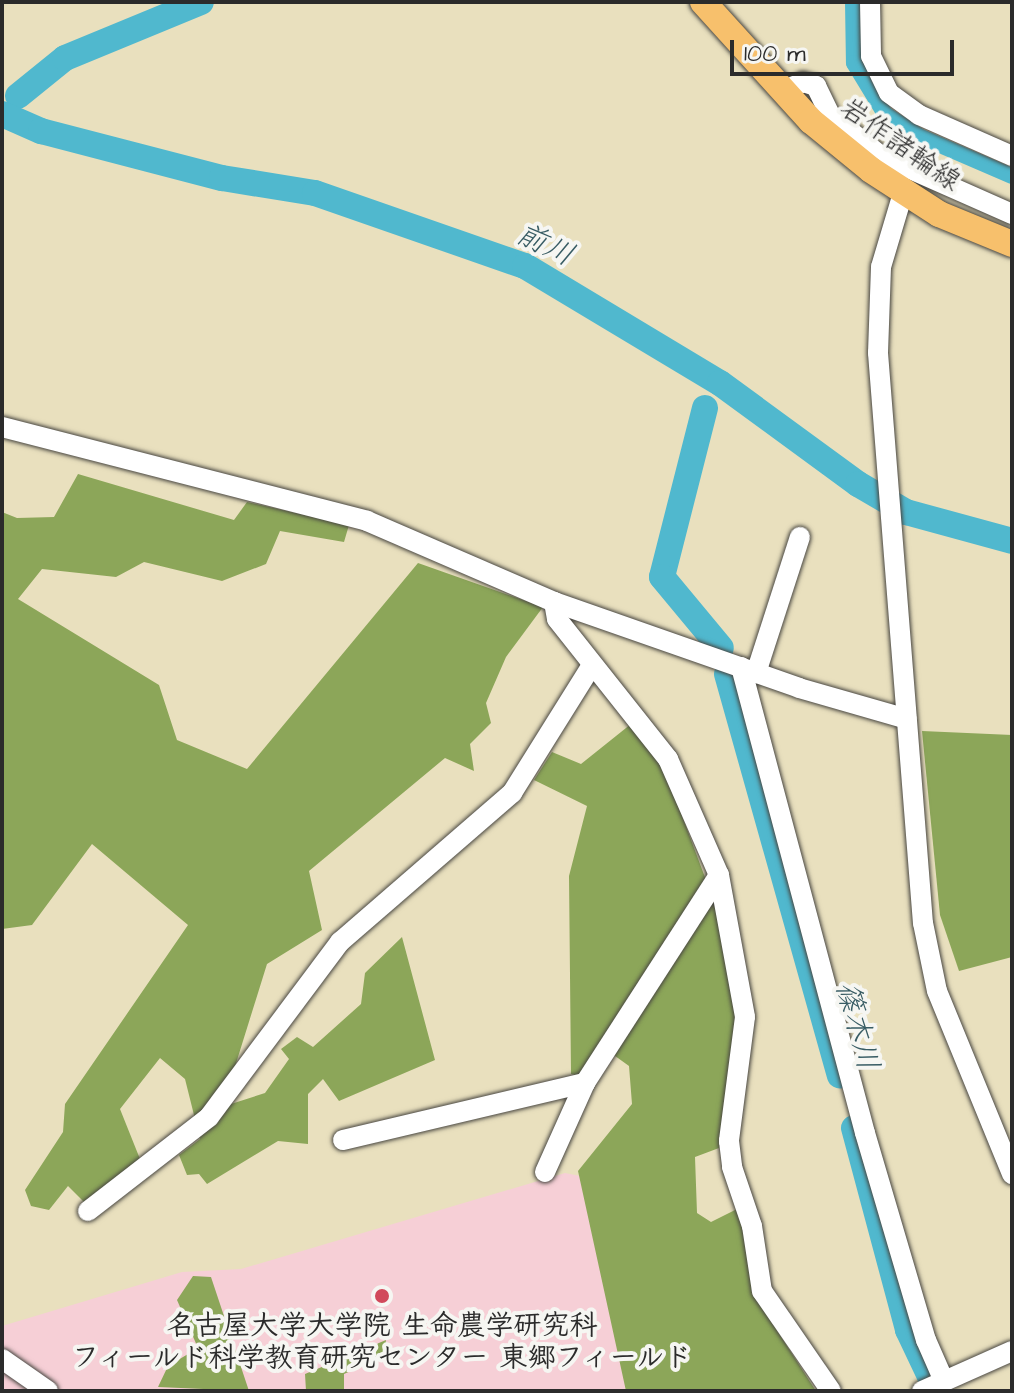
<!DOCTYPE html>
<html>
<head>
<meta charset="utf-8">
<style>
	body { margin:0 }
	#map { position:relative; width:1014px; height:1393px; overflow:hidden; background:#e9e0be; font-family:"Architects Daughter","Klee One",sans-serif }
	div>[style] { position:absolute }
	[style*='--x'] { left:calc(var(--x)*1px); top:calc(var(--y)*1px); width:calc(var(--w)*1px); rotate:calc(var(--a)*1deg) }
	.built>* { inset:0; background:#f6cfd6 }
	.forest>* { inset:0; background:#8ca659 }
	.canal>* { height:16px; margin:-8px; padding:0 8px; transform-origin:8px; border-radius:8px; background:#50b8ce }
	.river>* { height:26px; margin:-13px; padding:0 13px; transform-origin:13px; border-radius:13px; background:#50b8ce }
	.roads { filter:drop-shadow(0 0 2px #484641) drop-shadow(0 0 2px #484641) }
	.minor>* { height:20px; margin:-10px; padding:0 10px; transform-origin:10px; border-radius:10px; background:#fff }
	.major>* { height:26px; margin:-13px; padding:0 13px; transform-origin:13px; border-radius:13px; background:#f7c06c }
	.dots>* { width:22px; height:22px; translate:-50% -50%; box-sizing:border-box; border:4px solid #f6f6f2; border-radius:50% }
	span { translate:-50% -50%; white-space:nowrap; text-align:center; line-height:1.15; -webkit-text-stroke:8px #f6f6f2; paint-order:stroke }
	.street-label { font-size:28px; color:#2b2b2b }
	.poi-label { font-size:28px; color:#2b2b2b; font-weight:700 }
	.water-label { font-size:30px; color:#385c64; font-style:italic }
	.frame { position:absolute; inset:0; border:4px solid #2b2b2b; pointer-events:none }
	.scale { position:absolute; left:730px; top:40px; width:224px; height:36px; box-sizing:border-box; border:4px solid #2b2b2b; border-top:0; padding-left:10px; font-size:24px; line-height:28px; white-space:nowrap; color:#2b2b2b; -webkit-text-stroke:6px #f6f6f2; paint-order:stroke }
</style>
</head>
<body>
<div id="map">
	<div class="built">
		<div style="clip-path:polygon(565px 1173px,605px 1181px,673px 1391px,2px 1391px,2px 1326px,182px 1272px,241px 1269px)"></div>
	</div>
	<div class="forest">
		<div style="clip-path:polygon(78px 474px,234px 520px,247px 502px,349px 525px,344px 542px,280px 531px,266px 564px,222px 581px,144px 562px,116px 577px,42px 569px,18px 599px,159px 685px,177px 740px,247px 769px,418px 563px,543px 607px,506px 657px,486px 703px,491px 723px,470px 744px,474px 771px,445px 758px,309px 871px,322px 930px,267px 964px,233px 1073px,231px 1104px,265px 1093px,289px 1059px,281px 1049px,297px 1037px,313px 1047px,361px 1004px,365px 973px,402px 937px,435px 1060px,339px 1101px,323px 1079px,308px 1094px,308px 1144px,278px 1141px,207px 1184px,199px 1174px,187px 1175px,179px 1155px,200px 1139px,185px 1079px,160px 1058px,120px 1109px,142px 1164px,88px 1206px,68px 1186px,49px 1210px,31px 1206px,25px 1190px,63px 1132px,65px 1104px,188px 925px,92px 844px,32px 925px,2px 929px,2px 512px,17px 518px,54px 517px)"></div>
		<div style="clip-path:polygon(631px 724px,662px 762px,722px 923px,739px 1030px,719px 1148px,695px 1157px,697px 1213px,711px 1222px,739px 1208px,758px 1301px,816px 1391px,626px 1391px,578px 1171px,632px 1104px,629px 1066px,604px 1048px,585px 1077px,571px 1074px,569px 876px,587px 806px,534px 780px,552px 752px,581px 764px)"></div>
		<div style="clip-path:polygon(922px 731px,1012px 735px,1012px 957px,959px 971px,940px 915px)"></div>
		<div style="clip-path:polygon(193px 1276px,211px 1277px,249px 1391px,158px 1387px,168px 1366px,198px 1348px,177px 1300px)"></div>
		<div style="clip-path:polygon(386px 1340px,384px 1356px,344px 1374px,344px 1391px,306px 1391px,305px 1374px)"></div>
	</div>
	<div class="canal">
		<div style="--x:853;--y:2;--w:61;--a:89.1"></div>
		<div style="--x:854;--y:63;--w:60;--a:58.7"></div>
		<div style="--x:885;--y:114;--w:40;--a:32.9"></div>
		<div style="--x:919;--y:136;--w:101;--a:23.3"></div>
	</div>
	<div class="river">
		<div style="--x:18;--y:96;--w:60;--a:-39"></div>
		<div style="--x:65;--y:58;--w:147;--a:-22.4"></div>
		<div style="--x:2;--y:114;--w:43;--a:23.6"></div>
		<div style="--x:41;--y:131;--w:187;--a:14.6"></div>
		<div style="--x:222;--y:178;--w:94;--a:9.2"></div>
		<div style="--x:315;--y:193;--w:222;--a:19.2"></div>
		<div style="--x:525;--y:266;--w:227;--a:31"></div>
		<div style="--x:720;--y:383;--w:171;--a:36.2"></div>
		<div style="--x:858;--y:484;--w:56;--a:30.3"></div>
		<div style="--x:906;--y:512;--w:110;--a:15.3"></div>
		<div style="--x:705;--y:408;--w:174;--a:104.3"></div>
		<div style="--x:662;--y:577;--w:92;--a:50.3"></div>
		<div style="--x:727;--y:674;--w:417;--a:74.3"></div>
		<div style="--x:854;--y:1128;--w:209;--a:75"></div>
		<div style="--x:908;--y:1330;--w:68;--a:64.6"></div>
	</div>
	<div class="roads">
		<div class="minor">
			<div style="--x:870;--y:2;--w:54;--a:88.9"></div>
			<div style="--x:871;--y:56;--w:41;--a:64.1"></div>
			<div style="--x:889;--y:93;--w:37;--a:36"></div>
			<div style="--x:919;--y:115;--w:102;--a:23.8"></div>
			<div style="--x:783;--y:91;--w:22;--a:-24"></div>
			<div style="--x:803;--y:82;--w:14;--a:17"></div>
			<div style="--x:816;--y:86;--w:32;--a:64"></div>
			<div style="--x:830;--y:115;--w:65;--a:38.8"></div>
			<div style="--x:881;--y:156;--w:143;--a:23.9"></div>
			<div style="--x:903;--y:193;--w:77;--a:106.6"></div>
			<div style="--x:881;--y:267;--w:86;--a:92"></div>
			<div style="--x:878;--y:353;--w:572;--a:85.49"></div>
			<div style="--x:923;--y:923;--w:69;--a:78.4"></div>
			<div style="--x:937;--y:991;--w:198;--a:67.7"></div>
			<div style="--x:2;--y:427;--w:377;--a:14.4"></div>
			<div style="--x:367;--y:521;--w:204;--a:23.4"></div>
			<div style="--x:554;--y:602;--w:260;--a:19.3"></div>
			<div style="--x:799;--y:688;--w:112;--a:16"></div>
			<div style="--x:554;--y:602;--w:17;--a:80"></div>
			<div style="--x:557;--y:619;--w:179;--a:51.6"></div>
			<div style="--x:668;--y:759;--w:127;--a:66.3"></div>
			<div style="--x:719;--y:875;--w:144;--a:79.6"></div>
			<div style="--x:745;--y:1017;--w:125;--a:97.4"></div>
			<div style="--x:729;--y:1141;--w:26;--a:83"></div>
			<div style="--x:732;--y:1167;--w:62;--a:71.3"></div>
			<div style="--x:752;--y:1226;--w:66;--a:81.3"></div>
			<div style="--x:762;--y:1291;--w:121;--a:55.4"></div>
			<div style="--x:741;--y:667;--w:482;--a:75.1"></div>
			<div style="--x:865;--y:1133;--w:216;--a:73.6"></div>
			<div style="--x:926;--y:1340;--w:45;--a:66.3"></div>
			<div style="--x:756;--y:673;--w:143;--a:-72.1"></div>
			<div style="--x:343;--y:1140;--w:249;--a:-13.3"></div>
			<div style="--x:545;--y:1172;--w:98;--a:-65.8"></div>
			<div style="--x:585;--y:1083;--w:247;--a:-57.2"></div>
			<div style="--x:88;--y:1211;--w:153;--a:-37.8"></div>
			<div style="--x:209;--y:1117;--w:219;--a:-53.2"></div>
			<div style="--x:340;--y:942;--w:228;--a:-40.9"></div>
			<div style="--x:512;--y:793;--w:151;--a:-58"></div>
			<div style="--x:2;--y:1359;--w:56;--a:34.8"></div>
			<div style="--x:922;--y:1391;--w:98;--a:-24"></div>
		</div>
		<div class="major">
			<div style="--x:703;--y:2;--w:161;--a:47.8"></div>
			<div style="--x:811;--y:121;--w:77;--a:39.2"></div>
			<div style="--x:871;--y:170;--w:81;--a:32.9"></div>
			<div style="--x:939;--y:214;--w:79;--a:22.3"></div>
		</div>
	</div>
	<div class="dots">
		<div style="left:382px;top:1296px;background:#d1495b"></div>
	</div>
	<div class="street-label">
		<span style="left:900px;top:145px;rotate:35deg">岩作諸輪線</span>
	</div>
	<div class="poi-label">
		<span style="left:382px;top:1342px">名古屋大学大学院 生命農学研究科<br>フィールド科学教育研究センター 東郷フィールド</span>
	</div>
	<div class="water-label">
		<span style="left:545px;top:245px;rotate:26deg">前川</span>
		<span style="left:857px;top:1026px;rotate:75deg">篠木川</span>
	</div>
	<div class="frame"></div>
	<div class="scale">100 m</div>
</div>
</body>
</html>
